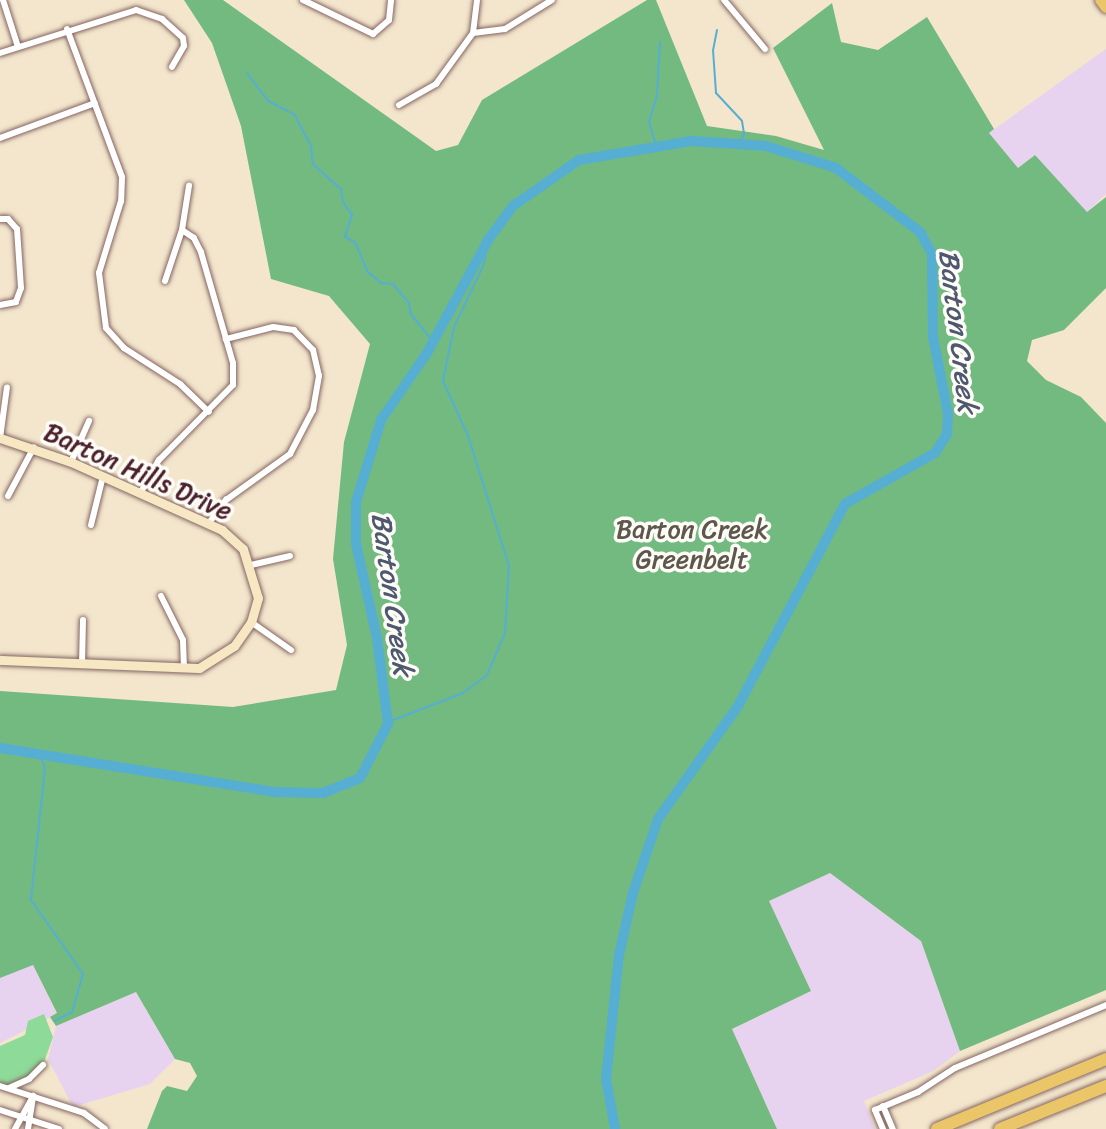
<!DOCTYPE html>
<html>
<head>
<meta charset="utf-8">
<style>
	body { margin:0 }
	#map { position:relative; width:1106px; height:1129px; overflow:hidden; background:#f3e6cc; font-family:Sriracha,sans-serif }
	div>[style] { position:absolute }
	[style*='--x'] { left:calc(var(--x)*1px); top:calc(var(--y)*1px); width:calc(var(--w)*1px); rotate:calc(var(--a)*1deg) }
	.built>* { inset:0; background:#e7d2ef }
	.green>* { inset:0; background:#8eda98 }
	.forest>* { inset:0; background:#72ba80 }
	.stream>* { height:2px; margin:-1px; padding:0 1px; transform-origin:1px; border-radius:1px; background:#56aed3 }
	.river>* { height:10px; margin:-5px; padding:0 5px; transform-origin:5px; border-radius:5px; background:#56aed3 }
	.roads { filter:drop-shadow(0 0 2px #856563) drop-shadow(0 0 2px #856563) }
	.street>* { height:6px; margin:-3px; padding:0 3px; transform-origin:3px; border-radius:3px; background:#fff }
	.secondary>* { height:9px; margin:-4.5px; padding:0 4.5px; transform-origin:4.5px; border-radius:4.5px; background:#f7e8c3 }
	.primary>* { height:10px; margin:-5px; padding:0 5px; transform-origin:5px; border-radius:5px; background:#ebc669 }
	.highway>* { height:12px; margin:-6px; padding:0 6px; transform-origin:6px; border-radius:6px; background:#ebc669 }
	span { translate:-50% -50%; white-space:nowrap; text-align:center; line-height:1.15; -webkit-text-stroke:7px #fdfcf7; paint-order:stroke }
	.street-label { font-size:26px; color:#4a1f2b }
	.park-label { font-size:26px; color:#5e574c }
	.water-label { font-size:28px; color:#4f586e; font-style:italic }
</style>
</head>
<body>
<div id="map">
	<div class="built">
		<div style="clip-path:polygon(1106px 49px,1106px 194px,1087px 212px,1035px 155px,1018px 168px,989px 133px)"></div>
		<div style="clip-path:polygon(830px 873px,921px 941px,960px 1051px,933px 1071px,864px 1101px,875px 1129px,777px 1129px,732px 1029px,811px 991px,769px 901px)"></div>
		<div style="clip-path:polygon(28px 964px,33px 965px,57px 1014px,0 1043px,0 978px)"></div>
		<div style="clip-path:polygon(136px 992px,175px 1059px,150px 1084px,73px 1107px,48px 1059px,56px 1026px)"></div>
	</div>
	<div class="green">
		<div style="clip-path:polygon(44px 1014px,53px 1037px,43px 1065px,21px 1084px,0 1086px,0 1046px,25px 1035px,28px 1021px)"></div>
	</div>
	<div class="forest">
		<div style="clip-path:polygon(184px 0,223px 0,436px 151px,458px 145px,482px 100px,647px 0,656px 0,707px 126px,776px 136px,824px 150px,773px 48px,832px 3px,841px 42px,878px 50px,927px 17px,994px 129px,989px 133px,1018px 168px,1035px 155px,1087px 212px,1106px 197px,1106px 288px,1064px 330px,1032px 340px,1027px 361px,1046px 380px,1081px 397px,1106px 423px,1106px 990px,960px 1051px,921px 941px,830px 873px,769px 901px,811px 991px,732px 1029px,777px 1129px,147px 1129px,162px 1091px,167px 1086px,187px 1091px,197px 1076px,190px 1063px,175px 1059px,136px 992px,56px 1026px,50px 1017px,57px 1013px,33px 965px,0 978px,0 691px,233px 707px,336px 690px,347px 645px,333px 559px,344px 442px,370px 344px,329px 296px,271px 279px,241px 126px,212px 43px)"></div>
	</div>
	<div class="stream">
		<div style="--x:717;--y:30;--w:20;--a:101"></div>
		<div style="--x:713;--y:50;--w:43;--a:86"></div>
		<div style="--x:716;--y:93;--w:38;--a:47"></div>
		<div style="--x:742;--y:121;--w:13;--a:81"></div>
		<div style="--x:744;--y:134;--w:11;--a:117"></div>
		<div style="--x:247;--y:73;--w:35;--a:53"></div>
		<div style="--x:268;--y:101;--w:29;--a:27"></div>
		<div style="--x:294;--y:114;--w:36;--a:62"></div>
		<div style="--x:311;--y:146;--w:18;--a:84"></div>
		<div style="--x:313;--y:164;--w:38;--a:42"></div>
		<div style="--x:341;--y:189;--w:13;--a:81"></div>
		<div style="--x:343;--y:202;--w:16;--a:55"></div>
		<div style="--x:352;--y:215;--w:23;--a:108"></div>
		<div style="--x:345;--y:237;--w:11;--a:27"></div>
		<div style="--x:355;--y:242;--w:33;--a:67"></div>
		<div style="--x:368;--y:272;--w:17;--a:40"></div>
		<div style="--x:381;--y:283;--w:12;--a:5"></div>
		<div style="--x:393;--y:284;--w:25;--a:50"></div>
		<div style="--x:409;--y:303;--w:10;--a:84"></div>
		<div style="--x:410;--y:313;--w:36;--a:51"></div>
		<div style="--x:656;--y:145;--w:24;--a:-107"></div>
		<div style="--x:649;--y:122;--w:28;--a:-73"></div>
		<div style="--x:657;--y:95;--w:53;--a:-86.8"></div>
		<div style="--x:388;--y:722;--w:80;--a:-21.1"></div>
		<div style="--x:463;--y:693;--w:30;--a:-37"></div>
		<div style="--x:487;--y:675;--w:46;--a:-66.8"></div>
		<div style="--x:505;--y:633;--w:67;--a:-86.6"></div>
		<div style="--x:509;--y:566;--w:136;--a:-107.5"></div>
		<div style="--x:468;--y:436;--w:60;--a:-114.4"></div>
		<div style="--x:443;--y:381;--w:55;--a:-78.5"></div>
		<div style="--x:454;--y:327;--w:70;--a:-64.5"></div>
		<div style="--x:484;--y:264;--w:24;--a:-81"></div>
		<div style="--x:40;--y:755;--w:14;--a:69"></div>
		<div style="--x:45;--y:768;--w:133;--a:96.1"></div>
		<div style="--x:31;--y:900;--w:90;--a:54.9"></div>
		<div style="--x:83;--y:974;--w:40;--a:106"></div>
		<div style="--x:72;--y:1012;--w:20;--a:153"></div>
	</div>
	<div class="river">
		<div style="--x:0;--y:748;--w:278;--a:9.1"></div>
		<div style="--x:274;--y:792;--w:49;--a:1.2"></div>
		<div style="--x:323;--y:793;--w:40;--a:-22"></div>
		<div style="--x:360;--y:778;--w:61;--a:-62.6"></div>
		<div style="--x:388;--y:724;--w:87;--a:-97.3"></div>
		<div style="--x:377;--y:638;--w:96;--a:-102.6"></div>
		<div style="--x:356;--y:544;--w:42;--a:-90"></div>
		<div style="--x:356;--y:502;--w:86;--a:-73"></div>
		<div style="--x:381;--y:420;--w:81;--a:-55.5"></div>
		<div style="--x:427;--y:353;--w:128;--a:-61.6"></div>
		<div style="--x:488;--y:240;--w:42;--a:-53.7"></div>
		<div style="--x:513;--y:206;--w:80;--a:-34.9"></div>
		<div style="--x:579;--y:160;--w:114;--a:-9.6"></div>
		<div style="--x:691;--y:141;--w:75;--a:3.8"></div>
		<div style="--x:766;--y:146;--w:73;--a:17.4"></div>
		<div style="--x:836;--y:168;--w:106;--a:37.3"></div>
		<div style="--x:920;--y:232;--w:25;--a:61"></div>
		<div style="--x:932;--y:254;--w:83;--a:89.3"></div>
		<div style="--x:933;--y:337;--w:78;--a:79"></div>
		<div style="--x:948;--y:414;--w:20;--a:93"></div>
		<div style="--x:947;--y:434;--w:22;--a:122"></div>
		<div style="--x:935;--y:453;--w:103;--a:150.5"></div>
		<div style="--x:845;--y:504;--w:229;--a:117.9"></div>
		<div style="--x:738;--y:706;--w:138;--a:125.3"></div>
		<div style="--x:658;--y:819;--w:78;--a:108.7"></div>
		<div style="--x:633;--y:893;--w:64;--a:102.7"></div>
		<div style="--x:619;--y:955;--w:124;--a:96"></div>
		<div style="--x:606;--y:1078;--w:52;--a:80"></div>
	</div>
	<div class="roads">
		<div class="street">
			<div style="--x:3;--y:0;--w:49;--a:72.3"></div>
			<div style="--x:303;--y:0;--w:78;--a:25.9"></div>
			<div style="--x:373;--y:34;--w:21;--a:-41"></div>
			<div style="--x:389;--y:20;--w:20;--a:-84"></div>
			<div style="--x:724;--y:0;--w:64;--a:50.1"></div>
			<div style="--x:67;--y:29;--w:158;--a:69.6"></div>
			<div style="--x:122;--y:177;--w:24;--a:92"></div>
			<div style="--x:121;--y:201;--w:75;--a:107"></div>
			<div style="--x:99;--y:273;--w:55;--a:82.7"></div>
			<div style="--x:106;--y:328;--w:27;--a:48"></div>
			<div style="--x:124;--y:348;--w:67;--a:32.7"></div>
			<div style="--x:180;--y:384;--w:40;--a:44"></div>
			<div style="--x:473;--y:33;--w:33;--a:-83"></div>
			<div style="--x:0;--y:53;--w:143;--a:-17.5"></div>
			<div style="--x:136;--y:10;--w:28;--a:19"></div>
			<div style="--x:162;--y:19;--w:28;--a:42"></div>
			<div style="--x:183;--y:38;--w:8;--a:83"></div>
			<div style="--x:184;--y:46;--w:24;--a:120"></div>
			<div style="--x:399;--y:105;--w:43;--a:-29.6"></div>
			<div style="--x:436;--y:84;--w:63;--a:-54"></div>
			<div style="--x:473;--y:33;--w:32;--a:-7"></div>
			<div style="--x:505;--y:29;--w:55;--a:-31.7"></div>
			<div style="--x:0;--y:138;--w:101;--a:-20.2"></div>
			<div style="--x:0;--y:219;--w:8;--a:0"></div>
			<div style="--x:8;--y:219;--w:13;--a:48"></div>
			<div style="--x:17;--y:229;--w:59;--a:86.1"></div>
			<div style="--x:21;--y:288;--w:15;--a:110"></div>
			<div style="--x:16;--y:302;--w:16;--a:169"></div>
			<div style="--x:165;--y:281;--w:54;--a:-71.6"></div>
			<div style="--x:182;--y:230;--w:45;--a:-81"></div>
			<div style="--x:0;--y:438;--w:51;--a:-82.2"></div>
			<div style="--x:71;--y:462;--w:45;--a:-66.3"></div>
			<div style="--x:141;--y:492;--w:37;--a:-61"></div>
			<div style="--x:159;--y:460;--w:105;--a:-45.4"></div>
			<div style="--x:233;--y:385;--w:22;--a:-90"></div>
			<div style="--x:233;--y:363;--w:116;--a:-106.1"></div>
			<div style="--x:201;--y:252;--w:16;--a:-117"></div>
			<div style="--x:194;--y:238;--w:14;--a:-146"></div>
			<div style="--x:8;--y:496;--w:55;--a:-62"></div>
			<div style="--x:209;--y:523;--w:29;--a:-54"></div>
			<div style="--x:226;--y:500;--w:79;--a:-35.7"></div>
			<div style="--x:290;--y:454;--w:50;--a:-62.4"></div>
			<div style="--x:313;--y:410;--w:35;--a:-80"></div>
			<div style="--x:319;--y:376;--w:27;--a:-103"></div>
			<div style="--x:313;--y:350;--w:28;--a:-134"></div>
			<div style="--x:294;--y:330;--w:21;--a:-172"></div>
			<div style="--x:273;--y:327;--w:49;--a:165.7"></div>
			<div style="--x:91;--y:525;--w:50;--a:-76.2"></div>
			<div style="--x:251;--y:565;--w:40;--a:-13"></div>
			<div style="--x:161;--y:596;--w:49;--a:63.4"></div>
			<div style="--x:183;--y:640;--w:29;--a:88"></div>
			<div style="--x:251;--y:622;--w:49;--a:35"></div>
			<div style="--x:82;--y:664;--w:44;--a:-88.7"></div>
			<div style="--x:0;--y:1086;--w:88;--a:17.8"></div>
			<div style="--x:84;--y:1113;--w:26;--a:37"></div>
			<div style="--x:9;--y:1088;--w:22;--a:-24"></div>
			<div style="--x:29;--y:1079;--w:20;--a:-45"></div>
			<div style="--x:883;--y:1106;--w:25;--a:67"></div>
			<div style="--x:0;--y:1110;--w:62;--a:17.9"></div>
			<div style="--x:15;--y:1129;--w:38;--a:-61"></div>
			<div style="--x:28;--y:1129;--w:31;--a:-81"></div>
			<div style="--x:883;--y:1129;--w:21;--a:-113"></div>
			<div style="--x:875;--y:1110;--w:47;--a:-22.7"></div>
			<div style="--x:918;--y:1092;--w:44;--a:-33"></div>
			<div style="--x:955;--y:1068;--w:164;--a:-22.6"></div>
		</div>
		<div class="secondary">
			<div style="--x:0;--y:438;--w:75;--a:18.7"></div>
			<div style="--x:71;--y:462;--w:166;--a:24.2"></div>
			<div style="--x:222;--y:530;--w:28;--a:42"></div>
			<div style="--x:243;--y:549;--w:51;--a:73"></div>
			<div style="--x:258;--y:598;--w:25;--a:106"></div>
			<div style="--x:251;--y:622;--w:29;--a:125"></div>
			<div style="--x:234;--y:646;--w:41;--a:147.8"></div>
			<div style="--x:199;--y:668;--w:199;--a:-177.7"></div>
		</div>
		<div class="primary">
			<div style="--x:1100;--y:0;--w:10;--a:53"></div>
		</div>
		<div class="highway">
			<div style="--x:937;--y:1129;--w:183;--a:-22.5"></div>
			<div style="--x:1000;--y:1129;--w:114;--a:-22.1"></div>
		</div>
	</div>
	<div class="street-label">
		<span style="left:138px;top:472px;rotate:24deg">Barton Hills Drive</span>
	</div>
	<div class="park-label">
		<span style="left:692px;top:545px">Barton Creek<br>Greenbelt</span>
	</div>
	<div class="water-label">
		<span style="left:958px;top:331px;rotate:83deg">Barton Creek</span>
		<span style="left:392px;top:594px;rotate:82deg">Barton Creek</span>
	</div>
</div>
</body>
</html>
